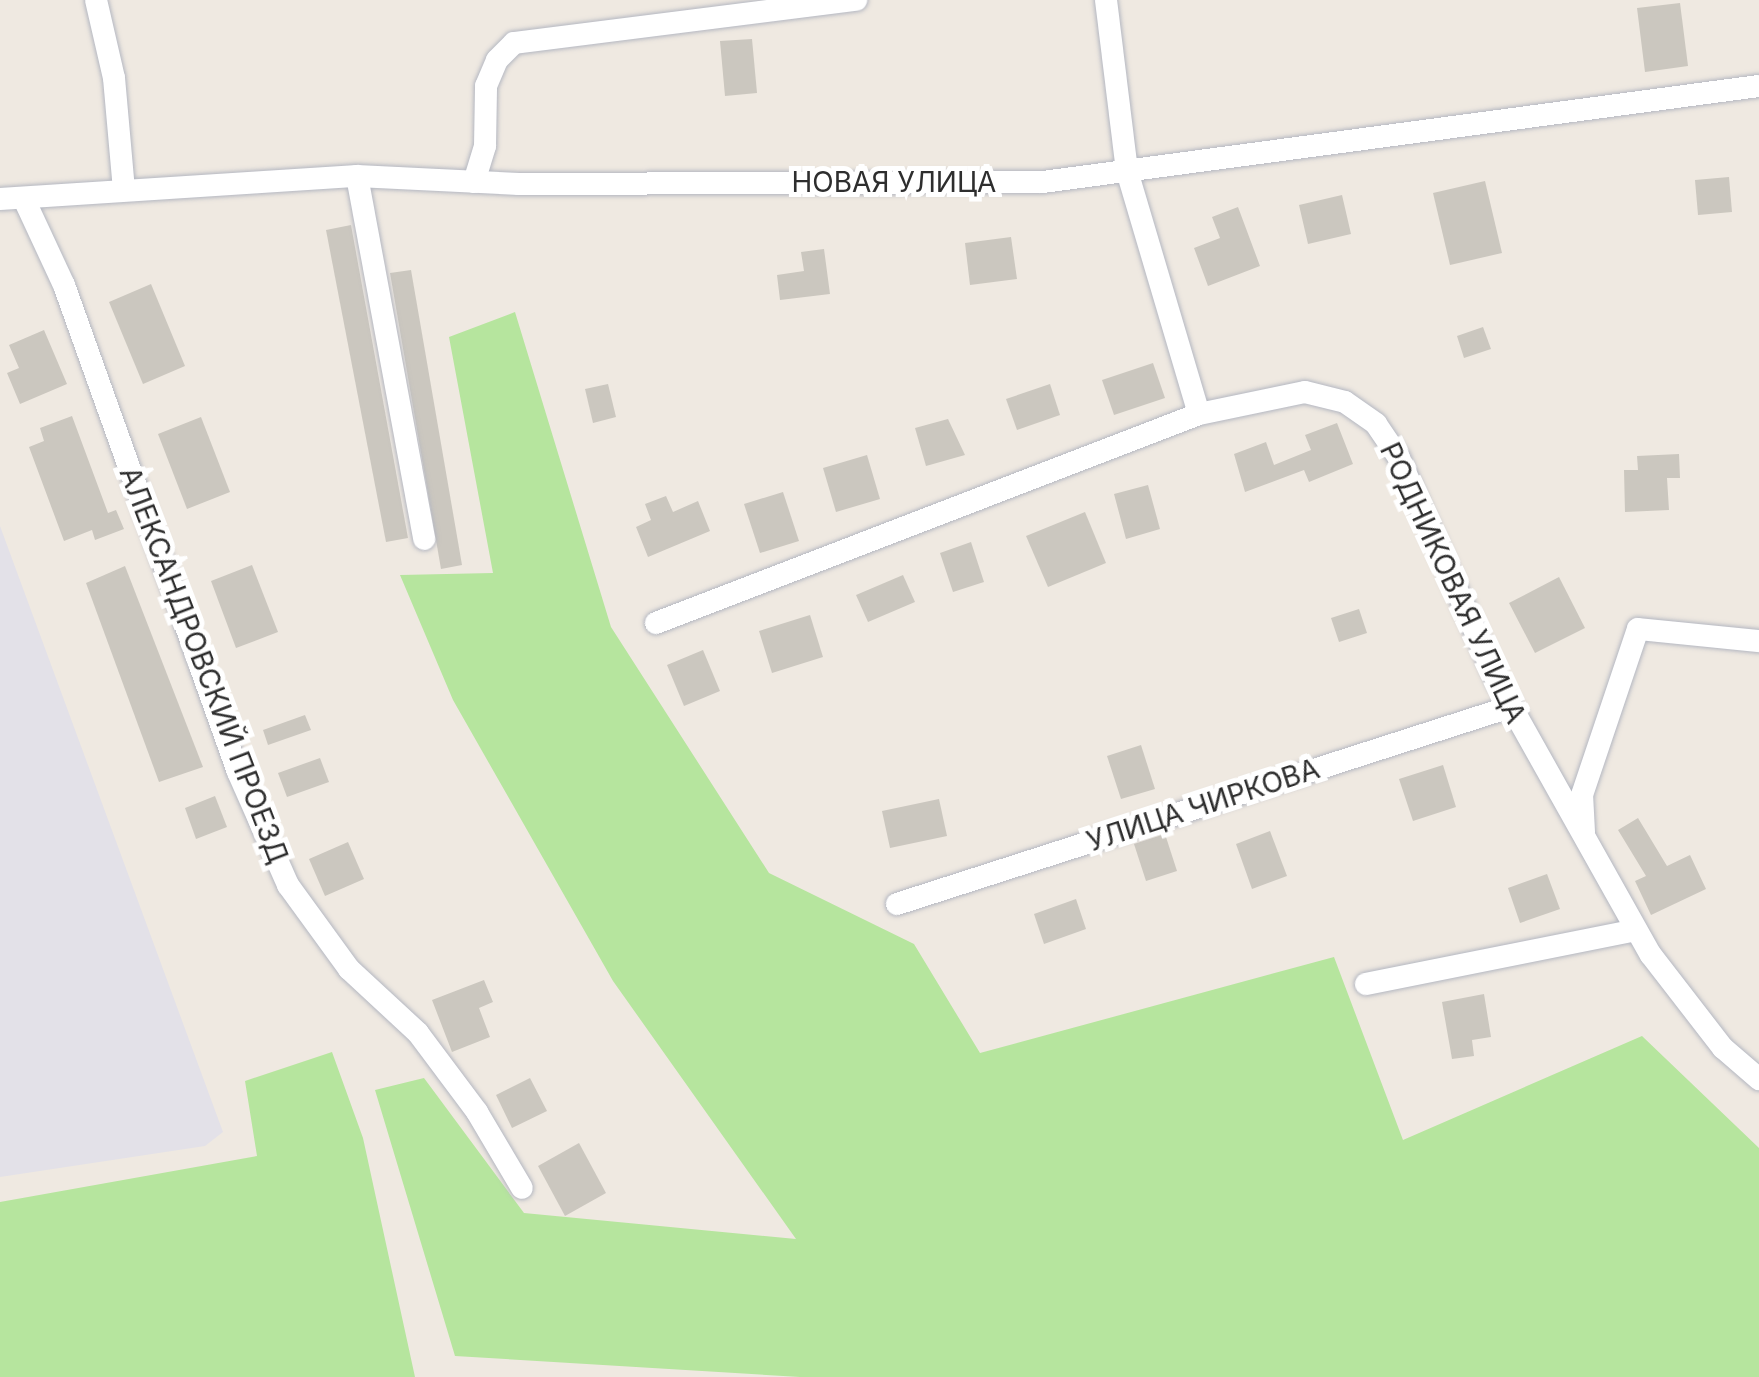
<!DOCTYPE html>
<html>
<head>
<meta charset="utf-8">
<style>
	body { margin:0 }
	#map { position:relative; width:1759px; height:1377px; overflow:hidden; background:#efe9e1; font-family:Inter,sans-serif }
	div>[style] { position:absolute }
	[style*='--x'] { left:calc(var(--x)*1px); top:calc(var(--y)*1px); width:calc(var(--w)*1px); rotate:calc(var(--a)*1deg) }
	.industrial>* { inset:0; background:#e3e1e8 }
	.green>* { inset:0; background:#b6e59e }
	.building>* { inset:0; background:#cbc7bf }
	.roads { filter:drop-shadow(0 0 2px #b4b7c1) drop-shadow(0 0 2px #b4b7c1) }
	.minor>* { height:22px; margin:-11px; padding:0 11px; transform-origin:11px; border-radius:11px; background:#fff }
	span { translate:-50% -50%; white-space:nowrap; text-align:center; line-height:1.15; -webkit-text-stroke:10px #fff; paint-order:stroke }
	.street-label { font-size:28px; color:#2e2e2e }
</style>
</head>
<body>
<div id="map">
	<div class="industrial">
		<div style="clip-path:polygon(0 526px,223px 1132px,205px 1146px,0 1177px)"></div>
	</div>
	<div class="green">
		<div style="clip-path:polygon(515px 312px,611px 627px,769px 873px,914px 944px,980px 1053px,1334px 957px,1403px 1140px,1642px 1036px,1759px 1148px,1759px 1377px,800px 1377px,455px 1356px,375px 1090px,424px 1078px,524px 1213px,796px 1239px,613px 981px,453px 700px,400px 575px,493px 573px,449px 337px)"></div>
		<div style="clip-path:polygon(332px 1052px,363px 1138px,415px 1377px,0 1377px,0 1202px,257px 1156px,245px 1081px)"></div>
	</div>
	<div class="building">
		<div style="clip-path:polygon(1680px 3px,1688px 66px,1645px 72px,1637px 8px)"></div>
		<div style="clip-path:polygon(752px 39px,757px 93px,725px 96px,720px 41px)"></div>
		<div style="clip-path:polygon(1729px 177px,1732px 212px,1698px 215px,1695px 180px)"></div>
		<div style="clip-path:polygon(1485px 181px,1502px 253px,1450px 265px,1433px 193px)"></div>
		<div style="clip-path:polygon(1342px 195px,1351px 234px,1308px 244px,1299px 205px)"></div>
		<div style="clip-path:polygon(1238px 207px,1260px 266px,1208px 286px,1194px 248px,1220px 238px,1212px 217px)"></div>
		<div style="clip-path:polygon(351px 225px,408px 538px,386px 542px,326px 230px)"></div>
		<div style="clip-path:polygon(1011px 237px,1017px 279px,970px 285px,965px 243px)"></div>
		<div style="clip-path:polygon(824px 249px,830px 294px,780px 300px,777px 275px,804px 271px,801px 252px)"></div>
		<div style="clip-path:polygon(411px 270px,462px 565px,441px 569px,390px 273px)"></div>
		<div style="clip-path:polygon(151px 284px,185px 366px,143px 384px,109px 302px)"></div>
		<div style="clip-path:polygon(1483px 327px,1491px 349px,1464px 358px,1457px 336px)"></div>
		<div style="clip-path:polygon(44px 330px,67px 384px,20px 404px,7px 373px,19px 368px,9px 345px)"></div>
		<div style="clip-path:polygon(1153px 363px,1165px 398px,1114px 415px,1102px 380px)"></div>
		<div style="clip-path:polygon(608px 384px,616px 417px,593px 423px,585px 389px)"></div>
		<div style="clip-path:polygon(1050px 384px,1060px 415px,1017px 430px,1006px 399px)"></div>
		<div style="clip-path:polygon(72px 416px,108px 513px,116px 510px,124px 529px,95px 540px,92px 530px,64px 541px,29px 447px,44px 441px,40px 428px)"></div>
		<div style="clip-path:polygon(201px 417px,230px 492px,187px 509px,158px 434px)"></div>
		<div style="clip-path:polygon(948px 419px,965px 455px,926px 466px,915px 428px)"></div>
		<div style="clip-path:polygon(1337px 423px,1353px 464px,1309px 482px,1304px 470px,1245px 492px,1234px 454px,1266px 442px,1274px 465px,1311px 450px,1305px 435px)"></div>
		<div style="clip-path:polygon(1679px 454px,1680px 478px,1667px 478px,1669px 510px,1625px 512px,1624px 470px,1638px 470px,1637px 456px)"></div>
		<div style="clip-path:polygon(867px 455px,880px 499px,836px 512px,823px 468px)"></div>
		<div style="clip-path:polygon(1148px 485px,1160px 529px,1126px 539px,1114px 494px)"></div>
		<div style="clip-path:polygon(783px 492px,799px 541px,760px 553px,744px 504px)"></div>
		<div style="clip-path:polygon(666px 496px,673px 512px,698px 501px,710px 531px,648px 557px,636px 527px,651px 520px,645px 504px)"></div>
		<div style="clip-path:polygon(1085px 512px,1106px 563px,1048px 587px,1026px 536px)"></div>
		<div style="clip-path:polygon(971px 542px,984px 582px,953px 592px,940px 553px)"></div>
		<div style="clip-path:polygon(252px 565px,278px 632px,236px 648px,211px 581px)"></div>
		<div style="clip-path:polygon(125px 566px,203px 767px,159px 782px,86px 583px)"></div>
		<div style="clip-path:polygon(903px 575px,915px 602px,868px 622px,856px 595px)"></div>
		<div style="clip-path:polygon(1559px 577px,1585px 628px,1535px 653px,1509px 603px)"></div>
		<div style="clip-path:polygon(1359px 609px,1367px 633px,1339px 642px,1331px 618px)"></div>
		<div style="clip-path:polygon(810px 615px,823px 657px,772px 673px,759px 631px)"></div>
		<div style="clip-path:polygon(703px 650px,720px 691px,684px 706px,667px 665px)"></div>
		<div style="clip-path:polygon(305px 715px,311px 730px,268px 745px,263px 730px)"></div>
		<div style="clip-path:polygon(1141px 745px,1155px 789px,1121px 799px,1107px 756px)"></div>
		<div style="clip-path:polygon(320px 758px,329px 782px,287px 797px,278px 773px)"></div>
		<div style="clip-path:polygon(1443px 765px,1456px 807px,1413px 821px,1399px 779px)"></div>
		<div style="clip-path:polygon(215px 796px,227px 827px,196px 839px,185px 808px)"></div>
		<div style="clip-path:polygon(939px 799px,947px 836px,890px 848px,882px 811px)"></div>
		<div style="clip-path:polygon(1638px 818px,1667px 866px,1690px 855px,1706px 889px,1651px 915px,1635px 881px,1646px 876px,1618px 830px)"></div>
		<div style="clip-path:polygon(1270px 831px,1287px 876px,1252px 889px,1236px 844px)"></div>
		<div style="clip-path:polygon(1165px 834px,1177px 871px,1146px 881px,1134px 844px)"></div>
		<div style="clip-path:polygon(348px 842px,364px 879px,325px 896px,309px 859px)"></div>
		<div style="clip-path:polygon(1547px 874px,1560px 909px,1520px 923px,1508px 888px)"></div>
		<div style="clip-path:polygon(1076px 899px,1086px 929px,1044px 944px,1034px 914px)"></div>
		<div style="clip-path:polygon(484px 980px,493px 1002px,479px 1008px,490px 1037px,452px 1052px,432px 1000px)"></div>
		<div style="clip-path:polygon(1484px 994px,1491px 1037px,1472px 1040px,1474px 1056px,1452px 1059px,1442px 1002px)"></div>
		<div style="clip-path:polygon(530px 1078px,547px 1111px,512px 1128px,496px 1095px)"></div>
		<div style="clip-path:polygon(579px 1143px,606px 1193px,565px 1216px,538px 1166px)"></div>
	</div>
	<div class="roads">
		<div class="minor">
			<div style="--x:96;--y:0;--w:80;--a:77"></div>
			<div style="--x:114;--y:78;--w:111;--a:84.9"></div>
			<div style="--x:1106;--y:0;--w:172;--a:83"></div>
			<div style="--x:1127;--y:171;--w:253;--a:73.5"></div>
			<div style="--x:357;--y:176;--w:369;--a:79.5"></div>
			<div style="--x:474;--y:182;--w:38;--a:-73"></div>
			<div style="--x:485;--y:146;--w:60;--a:-89"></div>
			<div style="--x:486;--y:86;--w:28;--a:-67"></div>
			<div style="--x:497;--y:60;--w:24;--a:-45"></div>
			<div style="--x:514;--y:43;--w:345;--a:-7.2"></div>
			<div style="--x:0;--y:199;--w:358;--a:-3.7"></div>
			<div style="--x:357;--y:176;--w:162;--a:2.8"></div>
			<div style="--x:519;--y:184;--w:524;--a:-0.22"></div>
			<div style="--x:1043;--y:182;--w:722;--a:-7.64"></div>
			<div style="--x:24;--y:199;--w:95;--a:65.1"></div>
			<div style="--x:64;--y:285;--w:517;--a:70.34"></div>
			<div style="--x:238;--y:772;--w:124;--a:66.1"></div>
			<div style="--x:288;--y:885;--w:104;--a:54"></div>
			<div style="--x:349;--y:969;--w:94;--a:42.8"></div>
			<div style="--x:418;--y:1033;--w:99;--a:53.2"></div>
			<div style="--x:477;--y:1112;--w:88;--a:59.4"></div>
			<div style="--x:656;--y:623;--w:582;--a:-21.05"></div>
			<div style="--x:1199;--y:414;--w:108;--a:-11.7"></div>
			<div style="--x:1305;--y:392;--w:41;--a:14"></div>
			<div style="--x:1345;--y:402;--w:38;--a:35"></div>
			<div style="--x:1376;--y:424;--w:41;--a:55.9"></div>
			<div style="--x:1399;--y:458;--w:244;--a:66.3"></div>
			<div style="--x:1497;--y:681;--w:314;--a:60.7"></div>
			<div style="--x:1651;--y:955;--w:118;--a:52.3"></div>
			<div style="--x:1723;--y:1048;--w:48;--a:40.7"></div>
			<div style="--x:1584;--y:832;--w:37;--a:-93"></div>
			<div style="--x:1582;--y:795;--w:175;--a:-71.4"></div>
			<div style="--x:1638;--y:629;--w:122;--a:5.7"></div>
			<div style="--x:897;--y:904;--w:644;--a:-17.82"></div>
			<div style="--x:1366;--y:984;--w:275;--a:-11.3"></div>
		</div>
	</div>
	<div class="street-label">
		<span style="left:894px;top:182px">НОВАЯ УЛИЦА</span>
		<span style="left:1453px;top:583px;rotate:65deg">РОДНИКОВАЯ УЛИЦА</span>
		<span style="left:204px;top:665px;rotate:69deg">АЛЕКСАНДРОВСКИЙ ПРОЕЗД</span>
		<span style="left:1203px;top:805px;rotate:-18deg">УЛИЦА ЧИРКОВА</span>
	</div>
</div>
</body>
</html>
